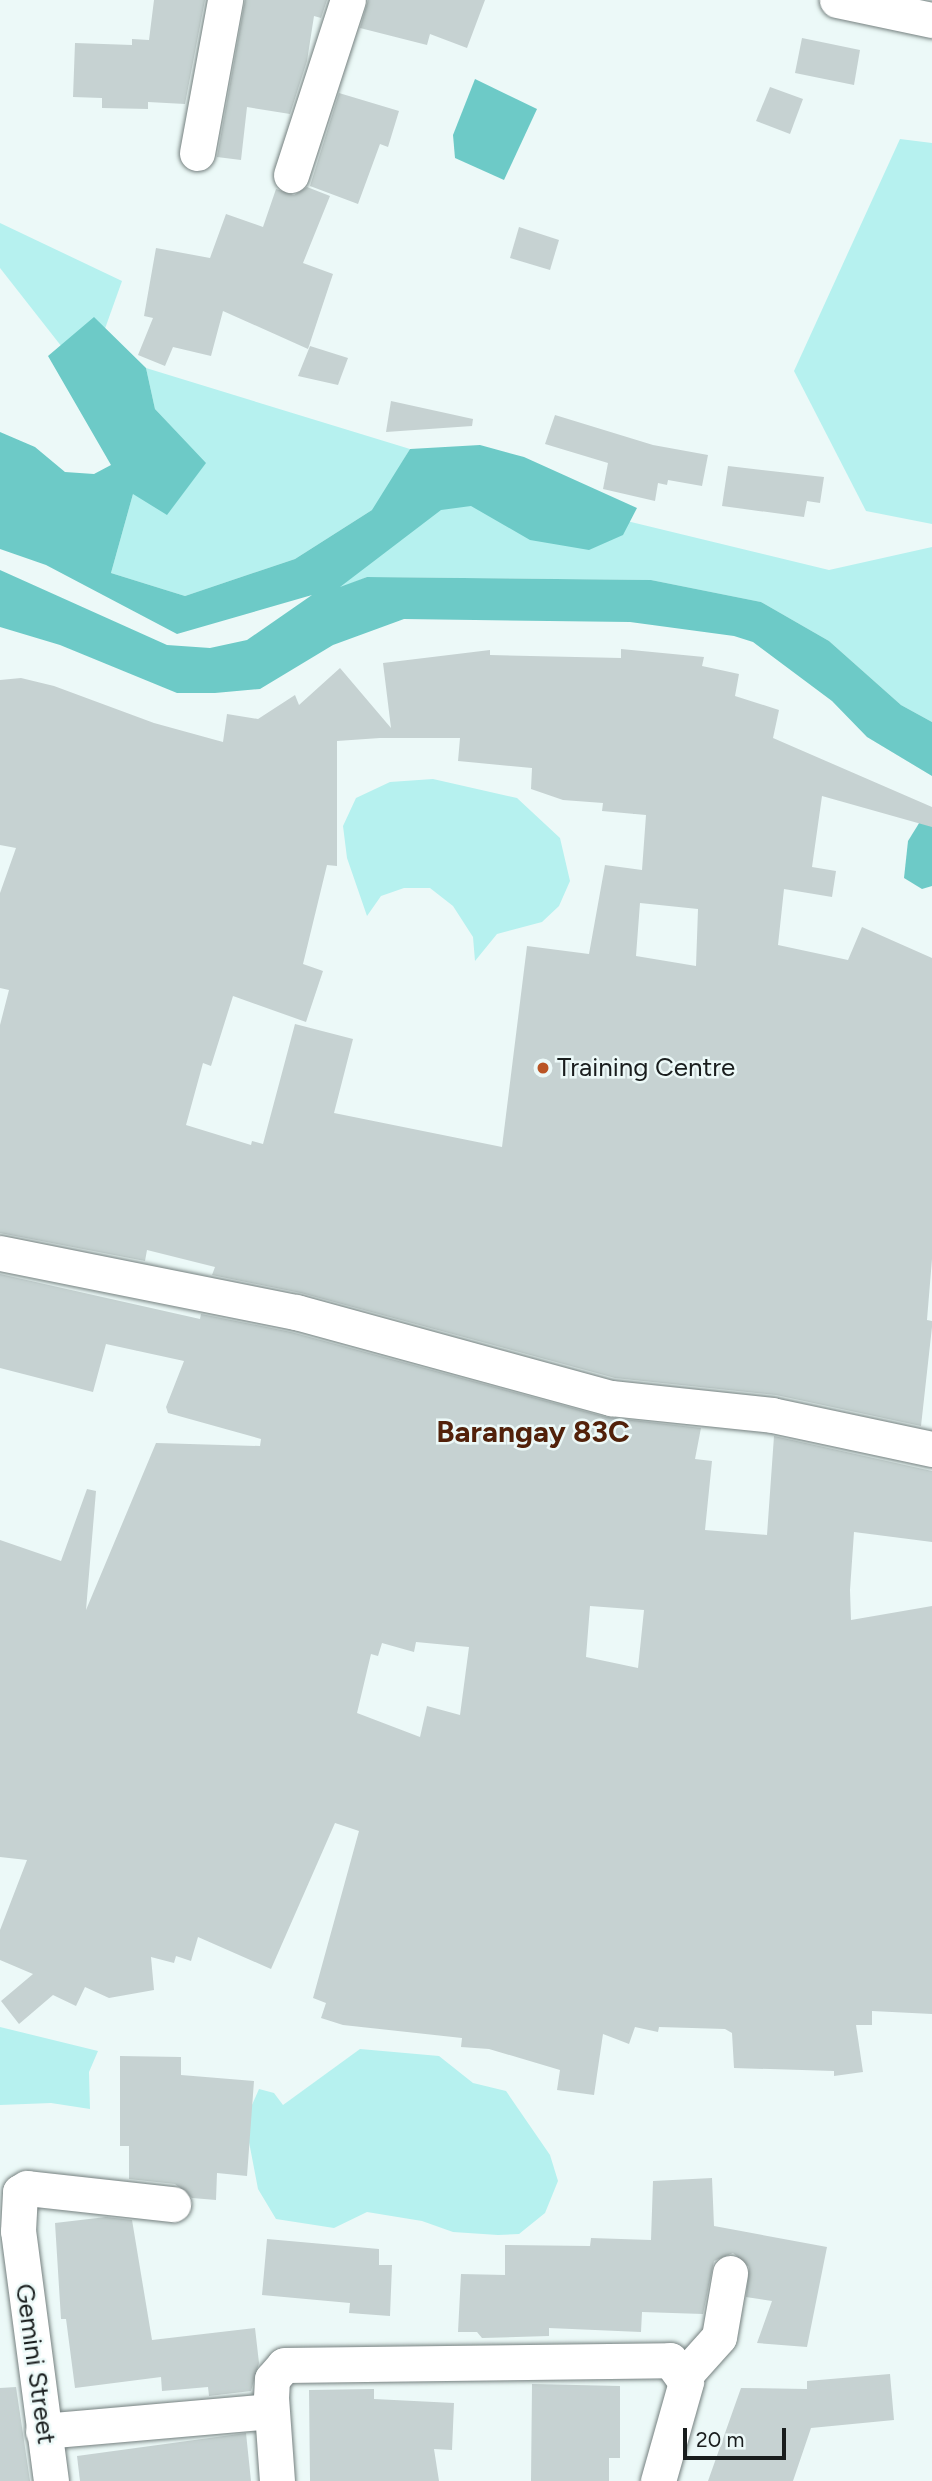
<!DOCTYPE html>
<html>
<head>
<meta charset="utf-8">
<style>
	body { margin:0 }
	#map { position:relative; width:932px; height:2481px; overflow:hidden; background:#ecf9f8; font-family:Figtree,sans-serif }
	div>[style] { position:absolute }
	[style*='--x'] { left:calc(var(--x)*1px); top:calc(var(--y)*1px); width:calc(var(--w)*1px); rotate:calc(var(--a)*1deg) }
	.green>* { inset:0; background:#b6f1ef }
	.water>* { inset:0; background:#6dcac7 }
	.building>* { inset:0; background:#c6d2d2 }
	.roads { filter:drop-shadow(0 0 2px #75807f) drop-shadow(0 0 2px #75807f) }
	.minor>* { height:35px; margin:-17.5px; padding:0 17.5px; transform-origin:17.5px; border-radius:17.5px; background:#fff }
	.dots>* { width:19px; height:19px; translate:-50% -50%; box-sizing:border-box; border:4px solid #ecf9f8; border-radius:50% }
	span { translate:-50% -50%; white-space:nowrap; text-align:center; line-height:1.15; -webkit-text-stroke:5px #ecf9f8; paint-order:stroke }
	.poi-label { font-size:26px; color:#191d1d }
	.left { translate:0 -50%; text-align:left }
	.street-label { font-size:26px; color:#191d1d }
	.quarter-label { font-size:30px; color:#52210a; font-weight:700 }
	.scale { position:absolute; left:683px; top:2428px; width:103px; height:32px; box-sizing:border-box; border:4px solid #191d1d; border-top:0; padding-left:9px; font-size:21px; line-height:24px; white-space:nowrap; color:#191d1d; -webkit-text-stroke:5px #ecf9f8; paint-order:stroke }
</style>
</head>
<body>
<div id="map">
	<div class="green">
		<div style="clip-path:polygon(900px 139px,932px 143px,932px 524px,866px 511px,794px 371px)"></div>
		<div style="clip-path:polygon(0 223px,122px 281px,87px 379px,0 268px)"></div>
		<div style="clip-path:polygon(146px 368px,410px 449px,400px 466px,829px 570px,932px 547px,932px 722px,901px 705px,829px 641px,761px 602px,651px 580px,367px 577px,337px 589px,372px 510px,295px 559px,185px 596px,111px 573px,133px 494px,205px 463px,155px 409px)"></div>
		<div style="clip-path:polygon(433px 779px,517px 798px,560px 838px,570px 881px,559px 906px,542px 922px,497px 934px,475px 961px,473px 937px,453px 906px,430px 888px,404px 888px,381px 896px,367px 916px,347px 858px,343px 826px,356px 798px,390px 782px)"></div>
		<div style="clip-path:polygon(0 2027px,98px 2051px,89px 2072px,90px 2109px,51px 2103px,0 2105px)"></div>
		<div style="clip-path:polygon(360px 2049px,439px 2056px,473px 2083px,506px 2091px,550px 2155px,558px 2181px,545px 2213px,519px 2234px,498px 2235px,453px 2232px,422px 2221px,367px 2212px,334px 2228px,276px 2219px,258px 2189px,245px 2121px,259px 2089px,274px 2093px,283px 2105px)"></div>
	</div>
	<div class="water">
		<div style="clip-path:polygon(475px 79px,537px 109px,504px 180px,455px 158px,453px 135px)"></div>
		<div style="clip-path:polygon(94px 317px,146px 368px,155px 409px,206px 463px,167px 515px,133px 494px,111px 573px,185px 596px,295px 559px,372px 510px,410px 449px,480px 445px,524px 457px,637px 508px,623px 535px,589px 550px,530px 540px,471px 506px,441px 510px,340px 587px,367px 577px,651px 580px,761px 602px,829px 641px,901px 705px,932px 722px,932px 776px,867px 737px,832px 701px,753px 642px,734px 636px,630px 622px,404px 619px,333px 645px,260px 689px,215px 693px,177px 693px,60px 645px,0 627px,0 570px,167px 645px,210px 648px,247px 640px,312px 595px,177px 634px,46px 565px,0 549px,0 432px,35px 447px,65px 472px,94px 474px,111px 465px,48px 356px)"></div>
		<div style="clip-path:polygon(921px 820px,932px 823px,932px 886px,922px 889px,904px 878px,908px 841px)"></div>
	</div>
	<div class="building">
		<div style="clip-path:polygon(154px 0,205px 0,185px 104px,148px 102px,148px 109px,102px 108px,102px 98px,73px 97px,75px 43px,132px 45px,132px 39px,149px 40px)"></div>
		<div style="clip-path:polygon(245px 0,327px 0,321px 18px,314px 16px,307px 61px,290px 114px,247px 107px,241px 160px,217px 157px)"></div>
		<div style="clip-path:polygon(368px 0,485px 0,467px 48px,430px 34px,427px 45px,360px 28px)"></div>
		<div style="clip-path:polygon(802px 38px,860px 50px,854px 85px,795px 73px)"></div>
		<div style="clip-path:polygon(770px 87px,803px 99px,790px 134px,756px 121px)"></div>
		<div style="clip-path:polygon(339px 93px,399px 111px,388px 147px,380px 144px,358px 204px,310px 186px)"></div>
		<div style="clip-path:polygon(307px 187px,330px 196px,303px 263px,333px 274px,308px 349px,223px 311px,211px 356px,173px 347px,165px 366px,138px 355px,153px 318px,144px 316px,156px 248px,210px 258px,226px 214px,263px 227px,276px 189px,294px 195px)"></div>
		<div style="clip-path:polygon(519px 227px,559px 240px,550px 270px,510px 258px)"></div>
		<div style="clip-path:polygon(310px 346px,348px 358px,338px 385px,298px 376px)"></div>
		<div style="clip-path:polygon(391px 401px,473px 419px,472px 426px,386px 432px)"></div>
		<div style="clip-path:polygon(555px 415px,653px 445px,708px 455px,702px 486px,668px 480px,667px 485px,658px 483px,655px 501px,603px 489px,608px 463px,545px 444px)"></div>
		<div style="clip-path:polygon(728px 466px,824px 477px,820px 503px,807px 501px,804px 517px,722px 506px)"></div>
		<div style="clip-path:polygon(evenodd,621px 649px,704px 657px,702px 666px,739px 674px,735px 696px,779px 710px,773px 738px,932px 807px,932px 827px,822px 796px,812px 867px,836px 871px,832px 897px,784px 889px,778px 945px,848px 960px,862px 927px,932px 958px,932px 1259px,927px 1320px,932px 1321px,932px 1327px,921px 1426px,776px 1395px,615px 1378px,301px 1293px,212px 1275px,215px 1267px,147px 1250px,145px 1261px,0 1233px,0 1025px,9px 990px,0 988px,0 893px,16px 848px,0 845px,0 680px,21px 678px,54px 686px,154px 723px,223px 742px,227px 714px,258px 719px,295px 695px,299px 705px,340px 668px,391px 728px,383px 663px,490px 650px,490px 655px,621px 658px,621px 649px,380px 738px,460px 738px,458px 761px,532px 768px,531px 789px,563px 800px,603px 803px,602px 811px,646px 815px,642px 870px,605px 865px,589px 954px,527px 946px,502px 1147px,334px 1113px,353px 1039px,295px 1024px,263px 1144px,252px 1141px,251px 1145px,186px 1125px,203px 1063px,211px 1066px,233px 996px,306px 1022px,323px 971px,303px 964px,327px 865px,337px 866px,337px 741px,380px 738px,621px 649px,640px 903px,698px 909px,696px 966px,636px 956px,640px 903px)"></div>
		<div style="clip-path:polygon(evenodd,0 1274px,200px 1319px,201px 1314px,291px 1332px,606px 1417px,701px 1428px,695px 1459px,712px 1461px,705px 1530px,767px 1535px,774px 1436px,932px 1471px,932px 1542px,854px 1532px,850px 1590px,851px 1620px,932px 1606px,932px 2014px,872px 2011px,872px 2025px,856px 2025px,863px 2072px,834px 2076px,834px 2071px,734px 2068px,732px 2033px,725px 2029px,659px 2027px,658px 2032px,635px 2027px,629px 2044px,603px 2034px,594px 2095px,557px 2090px,560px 2070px,489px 2049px,461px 2047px,462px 2038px,343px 2025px,321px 2018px,326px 2003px,313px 1998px,359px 1831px,335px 1823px,271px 1969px,198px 1937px,191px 1961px,176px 1956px,174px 1963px,151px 1957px,154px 1990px,109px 1998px,85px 1987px,76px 2006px,53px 1995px,19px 2024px,1px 2001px,33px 1974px,0 1960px,0 1930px,27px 1860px,0 1857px,0 1540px,61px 1561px,87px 1489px,96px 1491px,86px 1610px,156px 1443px,260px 1446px,261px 1439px,168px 1413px,166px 1407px,184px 1361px,106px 1344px,93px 1392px,0 1368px,0 1274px,590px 1606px,644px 1610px,638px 1668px,586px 1657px,590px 1606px,0 1274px,416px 1642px,469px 1647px,460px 1715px,427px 1706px,420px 1737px,357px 1713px,371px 1654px,378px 1656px,382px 1643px,414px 1652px,416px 1642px)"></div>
		<div style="clip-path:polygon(120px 2056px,181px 2057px,181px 2075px,254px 2081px,247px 2176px,217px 2173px,216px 2200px,192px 2198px,175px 2184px,129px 2179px,129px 2146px,120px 2146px)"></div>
		<div style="clip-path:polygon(712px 2178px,714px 2226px,827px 2247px,807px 2347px,757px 2343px,772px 2301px,746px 2297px,749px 2267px,733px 2253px,714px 2261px,703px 2314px,642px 2312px,641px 2332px,549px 2328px,549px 2336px,482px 2338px,477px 2332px,458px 2332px,461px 2274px,505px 2275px,505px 2245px,590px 2246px,591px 2238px,651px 2240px,653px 2181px)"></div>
		<div style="clip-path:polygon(106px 2217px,132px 2220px,152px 2340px,255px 2328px,259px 2363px,251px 2391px,209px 2396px,208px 2387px,162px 2391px,161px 2377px,75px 2388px,66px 2319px,61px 2319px,55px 2223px)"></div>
		<div style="clip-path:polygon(267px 2239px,379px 2249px,379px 2265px,392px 2265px,390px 2316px,349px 2313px,350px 2303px,262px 2295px)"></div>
		<div style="clip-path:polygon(890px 2374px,894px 2420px,811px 2428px,793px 2481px,708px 2481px,741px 2388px,807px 2389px,807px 2381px)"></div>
		<div style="clip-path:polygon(532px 2384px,620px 2386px,620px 2458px,609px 2458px,609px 2481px,531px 2481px)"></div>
		<div style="clip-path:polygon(16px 2387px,30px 2481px,0 2481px,0 2388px)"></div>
		<div style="clip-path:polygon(374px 2389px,374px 2399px,454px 2403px,452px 2450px,434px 2449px,439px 2481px,310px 2481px,309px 2390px)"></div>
		<div style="clip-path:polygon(246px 2433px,251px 2481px,80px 2481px,77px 2456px)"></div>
	</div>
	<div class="roads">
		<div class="minor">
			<div style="--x:837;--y:0;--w:97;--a:11.9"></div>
			<div style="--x:197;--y:153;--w:156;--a:-79.6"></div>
			<div style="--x:291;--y:175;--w:184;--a:-72"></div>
			<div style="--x:0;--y:1253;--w:302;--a:11.3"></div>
			<div style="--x:296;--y:1312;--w:327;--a:15.3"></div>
			<div style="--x:611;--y:1398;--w:162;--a:6"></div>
			<div style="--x:772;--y:1415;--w:164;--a:12"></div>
			<div style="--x:684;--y:2376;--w:52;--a:-48.1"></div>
			<div style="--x:719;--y:2337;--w:65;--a:-80.2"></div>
			<div style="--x:43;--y:2431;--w:229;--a:-5"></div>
			<div style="--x:51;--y:2481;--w:252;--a:-97.5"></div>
			<div style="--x:18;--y:2231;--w:39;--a:-87"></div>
			<div style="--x:20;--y:2192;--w:8;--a:-30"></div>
			<div style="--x:27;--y:2188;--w:147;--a:6.3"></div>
			<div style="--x:277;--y:2481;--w:83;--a:-94.1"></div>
			<div style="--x:271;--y:2398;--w:19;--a:-87"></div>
			<div style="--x:272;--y:2379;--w:18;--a:-49"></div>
			<div style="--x:284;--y:2365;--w:386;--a:-0.7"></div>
			<div style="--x:670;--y:2360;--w:27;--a:54"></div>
			<div style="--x:686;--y:2382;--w:103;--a:105.8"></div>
		</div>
	</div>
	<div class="dots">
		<div style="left:543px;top:1068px;background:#ba5525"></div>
	</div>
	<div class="poi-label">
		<span class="left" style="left:557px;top:1068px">Training Centre</span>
	</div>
	<div class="street-label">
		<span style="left:35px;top:2364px;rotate:82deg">Gemini Street</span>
	</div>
	<div class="quarter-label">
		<span style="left:533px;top:1432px">Barangay 83C</span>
	</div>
	<div class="scale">20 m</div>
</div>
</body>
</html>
